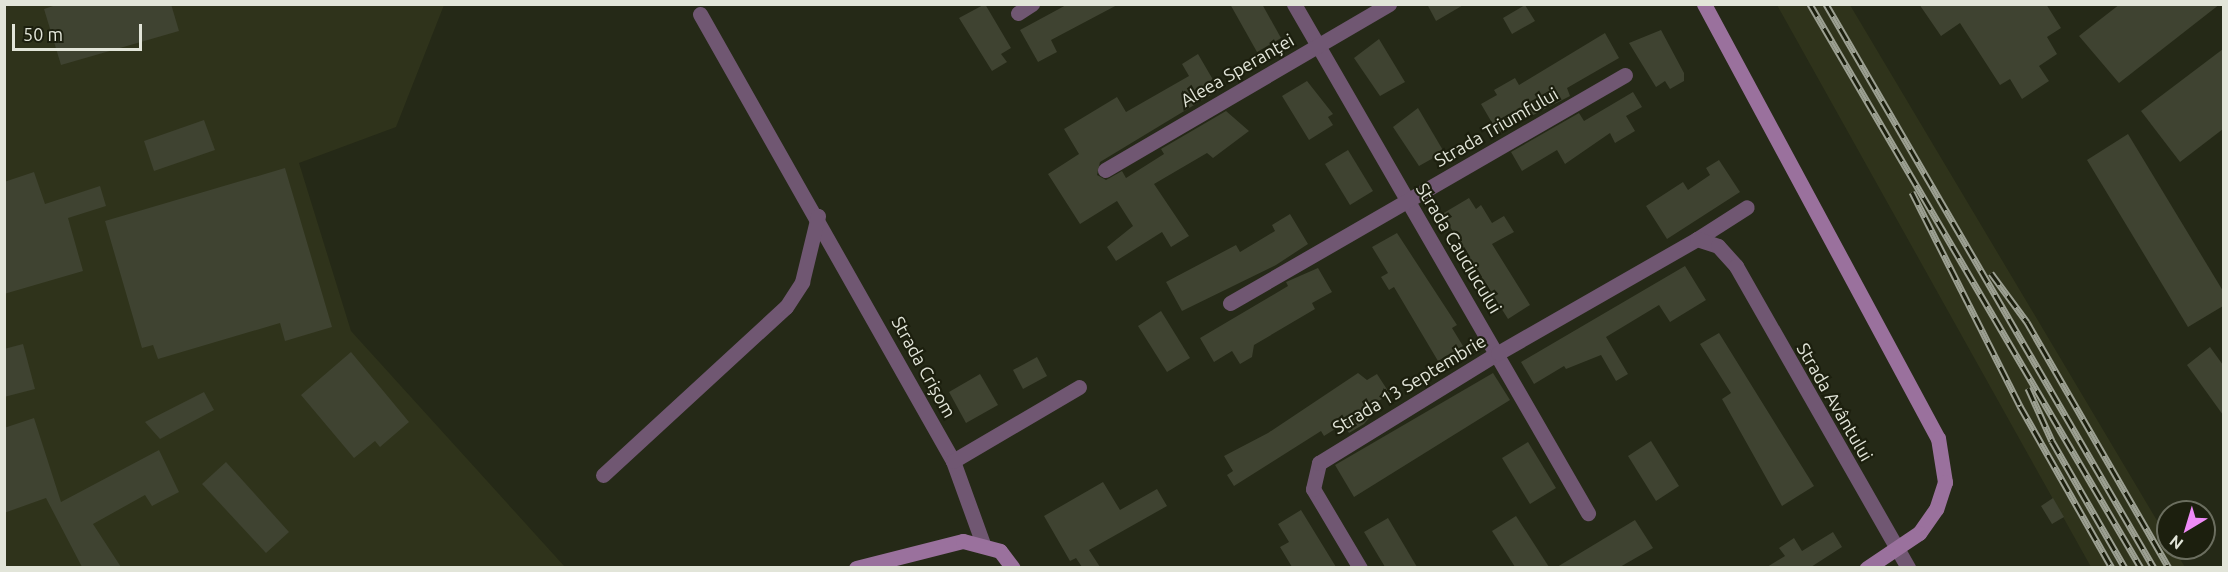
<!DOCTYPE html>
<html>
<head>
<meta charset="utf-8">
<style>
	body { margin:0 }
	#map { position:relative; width:2228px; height:572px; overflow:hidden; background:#252917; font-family:Ubuntu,sans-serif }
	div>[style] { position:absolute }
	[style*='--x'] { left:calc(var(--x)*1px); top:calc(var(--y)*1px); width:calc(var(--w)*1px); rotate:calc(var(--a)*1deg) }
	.built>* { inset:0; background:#2f331b }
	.building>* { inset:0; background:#3f4331 }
	.minor>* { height:15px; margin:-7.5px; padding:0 7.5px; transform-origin:7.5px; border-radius:7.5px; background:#705772 }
	.secondary>* { height:15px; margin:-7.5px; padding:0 7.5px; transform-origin:7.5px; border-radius:7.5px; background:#9a719d }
	.rail>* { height:7px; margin-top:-3.5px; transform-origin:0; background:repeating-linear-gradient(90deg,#1c1f0e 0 14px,#9ca092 0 28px); box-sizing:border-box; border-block:2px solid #9ca092 }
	span { translate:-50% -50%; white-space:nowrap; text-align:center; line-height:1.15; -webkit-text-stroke:4.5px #1c1f0e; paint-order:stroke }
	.street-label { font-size:18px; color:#e2e5d9 }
	.frame { position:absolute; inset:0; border:6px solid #e2e5d9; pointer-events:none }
	.north { position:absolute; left:2156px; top:500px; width:60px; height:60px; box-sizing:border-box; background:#1c1f0e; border:2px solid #6b6e5f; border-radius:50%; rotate:218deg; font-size:16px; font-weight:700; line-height:24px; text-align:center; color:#e2e5d9 }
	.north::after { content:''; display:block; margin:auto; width:21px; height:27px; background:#ef8bf7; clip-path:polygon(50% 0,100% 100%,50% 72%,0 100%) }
	.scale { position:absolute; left:12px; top:24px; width:130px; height:27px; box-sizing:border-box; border:3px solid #e2e5d9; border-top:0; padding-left:8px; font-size:18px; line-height:21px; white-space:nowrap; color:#e2e5d9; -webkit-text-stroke:4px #1c1f0e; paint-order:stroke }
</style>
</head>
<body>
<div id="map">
	<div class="built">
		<div style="clip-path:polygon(4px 5px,444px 5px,396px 127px,299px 163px,351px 331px,565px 567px,5px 567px)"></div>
		<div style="clip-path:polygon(1777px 5px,1850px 5px,2168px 539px,2168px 548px,2173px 548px,2185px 567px,2091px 567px)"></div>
	</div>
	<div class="building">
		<div style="clip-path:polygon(59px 4px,171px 4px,179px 31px,61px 65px,44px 9px)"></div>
		<div style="clip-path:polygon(985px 4px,1011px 48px,1001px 54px,1007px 62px,992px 71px,959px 18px)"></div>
		<div style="clip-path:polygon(1068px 4px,1119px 4px,1051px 40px,1057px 52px,1038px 62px,1020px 30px)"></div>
		<div style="clip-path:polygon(1230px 4px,1262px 4px,1281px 38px,1257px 52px)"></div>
		<div style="clip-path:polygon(1427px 4px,1465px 4px,1436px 21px)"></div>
		<div style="clip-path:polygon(1919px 4px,2046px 4px,2061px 28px,2047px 37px,2057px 54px,2039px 66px,2049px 81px,2022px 99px,2010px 79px,2000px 85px,1960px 23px,1941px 36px)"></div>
		<div style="clip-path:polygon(2120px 4px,2220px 4px,2119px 83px,2079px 36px)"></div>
		<div style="clip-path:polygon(1525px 5px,1535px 21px,1512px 34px,1503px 18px)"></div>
		<div style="clip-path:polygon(1661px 30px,1684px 73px,1684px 81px,1670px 89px,1665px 81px,1656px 87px,1629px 43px)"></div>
		<div style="clip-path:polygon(1605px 33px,1619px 58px,1567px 88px,1570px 96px,1498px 133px,1481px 104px,1497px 95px,1494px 90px,1515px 78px,1519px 85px)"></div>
		<div style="clip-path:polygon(1379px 39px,1405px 82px,1380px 96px,1354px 58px)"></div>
		<div style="clip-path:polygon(2223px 49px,2223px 129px,2180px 162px,2141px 111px)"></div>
		<div style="clip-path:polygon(1198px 54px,1219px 90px,1100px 162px,1097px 175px,1106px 180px,1122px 171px,1126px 178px,1164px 154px,1161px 149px,1226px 111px,1249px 131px,1213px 158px,1207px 153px,1154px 184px,1189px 236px,1171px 247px,1162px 232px,1116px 261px,1107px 247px,1133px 226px,1117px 201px,1080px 224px,1048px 174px,1079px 154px,1064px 129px,1117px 97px,1126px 112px,1189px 76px,1182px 64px)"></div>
		<div style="clip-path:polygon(1307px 81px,1333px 114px,1328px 117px,1333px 125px,1309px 140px,1282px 96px)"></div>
		<div style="clip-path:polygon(1633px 92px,1642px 107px,1626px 116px,1635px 131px,1615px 143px,1610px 133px,1565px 164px,1557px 150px,1522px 171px,1511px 152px,1579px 113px,1584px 121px)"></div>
		<div style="clip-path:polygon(1418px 108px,1444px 152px,1419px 166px,1393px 127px)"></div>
		<div style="clip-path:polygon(204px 120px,215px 150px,154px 171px,144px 141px)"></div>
		<div style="clip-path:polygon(2128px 134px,2223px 291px,2223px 306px,2188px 327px,2087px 160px)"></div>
		<div style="clip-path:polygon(1348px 150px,1373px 191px,1350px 205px,1325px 164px)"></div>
		<div style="clip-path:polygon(1719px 160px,1740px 192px,1667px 239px,1646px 206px,1683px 182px,1688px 190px,1710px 175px,1706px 168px)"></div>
		<div style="clip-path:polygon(285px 168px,332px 327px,285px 341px,280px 323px,158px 359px,153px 345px,142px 348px,105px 221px)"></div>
		<div style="clip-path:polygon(34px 172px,45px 204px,100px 186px,106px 206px,68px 218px,83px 271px,4px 294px,4px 182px)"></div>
		<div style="clip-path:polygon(1469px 198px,1476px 209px,1481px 205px,1492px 223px,1504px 216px,1514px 232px,1492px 244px,1530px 305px,1508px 319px,1442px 214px)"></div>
		<div style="clip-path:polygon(1290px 214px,1308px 244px,1276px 265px,1182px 311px,1166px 282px,1236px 245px,1240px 252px,1275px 231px,1272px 225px)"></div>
		<div style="clip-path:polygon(1397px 233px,1457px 325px,1452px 328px,1463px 346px,1438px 361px,1394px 287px,1389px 290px,1381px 277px,1388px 273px,1372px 247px)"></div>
		<div style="clip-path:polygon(1685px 266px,1706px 300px,1670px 322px,1659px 305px,1606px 337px,1628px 374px,1616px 381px,1601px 355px,1566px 369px,1564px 366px,1534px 384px,1521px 362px)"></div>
		<div style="clip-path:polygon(1318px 268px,1332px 292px,1312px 303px,1315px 309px,1254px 345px,1252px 357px,1240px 364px,1232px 351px,1214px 362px,1200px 338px,1288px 286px,1286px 282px)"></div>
		<div style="clip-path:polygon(1161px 311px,1190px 358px,1167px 372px,1138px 326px)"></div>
		<div style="clip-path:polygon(1719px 333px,1814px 486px,1782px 506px,1722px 399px,1731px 393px,1700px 344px)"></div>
		<div style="clip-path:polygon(23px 344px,35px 389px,4px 397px,4px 349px)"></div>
		<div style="clip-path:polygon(2210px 347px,2223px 365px,2223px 415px,2187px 365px)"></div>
		<div style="clip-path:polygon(351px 352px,409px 422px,380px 447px,375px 441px,354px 458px,301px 395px)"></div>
		<div style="clip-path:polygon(1037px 357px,1047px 376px,1023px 389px,1013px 370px)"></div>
		<div style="clip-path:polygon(1358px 373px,1367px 380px,1377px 374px,1390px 394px,1365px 409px,1370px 417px,1364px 424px,1349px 433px,1343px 424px,1324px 436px,1321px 431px,1234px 486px,1227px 475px,1233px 471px,1224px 456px,1268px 433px)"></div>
		<div style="clip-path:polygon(1493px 373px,1510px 400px,1354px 497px,1335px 465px)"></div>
		<div style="clip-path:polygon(980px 374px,998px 405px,966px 423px,949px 392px)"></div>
		<div style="clip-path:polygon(204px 392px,214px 410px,160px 439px,145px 422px)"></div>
		<div style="clip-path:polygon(34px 418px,61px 502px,159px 450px,179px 492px,152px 506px,145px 495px,93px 524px,121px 567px,82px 567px,46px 498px,4px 513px,4px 428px)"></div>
		<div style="clip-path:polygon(1651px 441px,1679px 486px,1656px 501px,1628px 456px)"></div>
		<div style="clip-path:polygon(1528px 442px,1556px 488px,1530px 504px,1502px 458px)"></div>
		<div style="clip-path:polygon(226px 462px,289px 532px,266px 553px,202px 484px)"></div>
		<div style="clip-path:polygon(1103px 482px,1120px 510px,1157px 489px,1167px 506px,1089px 550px,1100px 567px,1082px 567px,1076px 558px,1070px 561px,1044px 516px)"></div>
		<div style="clip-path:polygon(2053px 498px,2064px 517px,2052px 524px,2041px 506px)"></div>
		<div style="clip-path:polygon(1301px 510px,1336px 567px,1292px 567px,1280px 547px,1289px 542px,1278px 524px)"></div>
		<div style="clip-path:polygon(1516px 516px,1549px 567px,1515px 567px,1492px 531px)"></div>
		<div style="clip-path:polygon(1388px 518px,1417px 567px,1385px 567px,1364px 532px)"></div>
		<div style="clip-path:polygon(1635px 520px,1653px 548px,1620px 567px,1557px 567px)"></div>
		<div style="clip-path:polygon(1833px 532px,1842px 547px,1811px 567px,1767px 567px,1785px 556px,1779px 548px,1794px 538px,1802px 551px)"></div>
	</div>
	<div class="minor">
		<div style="--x:1294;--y:4;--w:588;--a:59.99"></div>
		<div style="--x:1018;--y:13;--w:17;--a:-33"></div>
		<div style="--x:700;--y:14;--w:514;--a:60.49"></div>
		<div style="--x:953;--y:461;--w:88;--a:70.1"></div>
		<div style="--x:1105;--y:170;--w:329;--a:-30.3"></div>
		<div style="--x:1697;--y:239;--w:59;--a:-32.6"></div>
		<div style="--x:1230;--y:303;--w:456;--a:-30"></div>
		<div style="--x:953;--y:461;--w:146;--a:-30.4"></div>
		<div style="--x:603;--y:475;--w:248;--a:-42.6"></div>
		<div style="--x:786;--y:307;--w:30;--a:-57"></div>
		<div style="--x:802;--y:282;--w:68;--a:-76.4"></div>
		<div style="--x:1360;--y:568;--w:92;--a:-120.7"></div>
		<div style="--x:1313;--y:489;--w:27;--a:-77"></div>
		<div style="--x:1319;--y:463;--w:210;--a:-31.6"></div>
		<div style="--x:1498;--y:353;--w:229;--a:-29.8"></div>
		<div style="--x:1697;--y:239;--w:22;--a:18"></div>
		<div style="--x:1718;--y:246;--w:27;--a:48"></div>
		<div style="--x:1736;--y:266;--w:348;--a:60.3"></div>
	</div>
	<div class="secondary">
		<div style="--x:1704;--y:4;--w:493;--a:61.7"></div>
		<div style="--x:1938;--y:438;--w:45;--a:81"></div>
		<div style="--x:1945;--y:482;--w:28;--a:108"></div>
		<div style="--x:1936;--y:509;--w:29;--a:125"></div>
		<div style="--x:1919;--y:533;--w:63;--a:146.1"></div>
		<div style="--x:856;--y:568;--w:110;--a:-14.2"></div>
		<div style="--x:963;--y:541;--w:38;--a:15"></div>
		<div style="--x:1000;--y:551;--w:21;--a:53"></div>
	</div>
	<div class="rail">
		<div style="--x:1810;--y:4;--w:654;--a:59.59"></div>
		<div style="--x:1826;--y:4;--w:652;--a:59.82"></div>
		<div style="--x:1912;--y:192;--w:240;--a:63.2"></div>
		<div style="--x:2020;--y:406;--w:186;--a:60.4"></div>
		<div style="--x:1991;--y:273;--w:61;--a:53.7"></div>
		<div style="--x:2027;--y:322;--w:284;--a:60"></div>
		<div style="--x:2028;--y:388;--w:58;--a:65.6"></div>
		<div style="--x:2052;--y:441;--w:146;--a:60.1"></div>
	</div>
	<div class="street-label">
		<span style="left:1237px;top:70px;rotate:-30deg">Aleea Speranței</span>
		<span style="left:1496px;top:127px;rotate:-30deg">Strada Triumfului</span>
		<span style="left:1459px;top:248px;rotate:59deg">Strada Cauciucului</span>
		<span style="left:924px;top:367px;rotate:61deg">Strada Crișom</span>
		<span style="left:1409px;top:384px;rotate:-31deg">Strada 13 Septembrie</span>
		<span style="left:1835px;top:402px;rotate:60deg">Strada Avântului</span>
	</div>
	<div class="frame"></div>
	<div class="north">N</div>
	<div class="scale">50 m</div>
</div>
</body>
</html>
